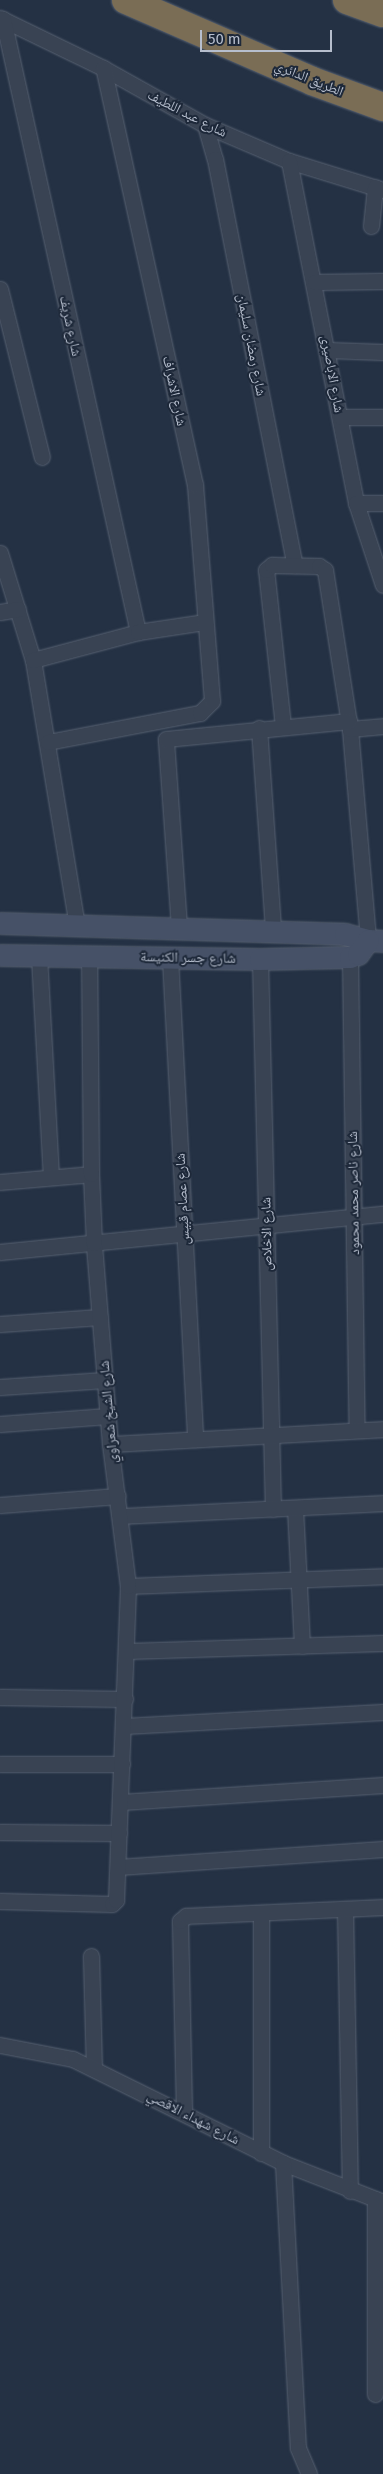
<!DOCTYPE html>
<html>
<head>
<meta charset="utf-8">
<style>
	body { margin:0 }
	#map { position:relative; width:383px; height:2474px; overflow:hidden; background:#243144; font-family:"Fira Sans","Noto Naskh Arabic",sans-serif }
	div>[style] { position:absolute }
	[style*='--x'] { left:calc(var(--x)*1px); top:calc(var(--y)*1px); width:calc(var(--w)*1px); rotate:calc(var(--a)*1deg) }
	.roads { filter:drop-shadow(0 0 1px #576171) drop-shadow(0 0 1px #576171) }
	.minor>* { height:15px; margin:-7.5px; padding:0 7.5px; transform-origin:7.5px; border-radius:7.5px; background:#394353 }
	.secondary>* { height:21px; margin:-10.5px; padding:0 10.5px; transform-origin:10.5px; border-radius:10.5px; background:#465167 }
	.motorway>* { height:28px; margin:-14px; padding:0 14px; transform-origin:14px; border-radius:14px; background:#7a6d55 }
	span { translate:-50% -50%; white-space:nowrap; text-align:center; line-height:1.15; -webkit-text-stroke:4px #1d2839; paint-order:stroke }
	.street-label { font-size:14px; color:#b6becd }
	.scale { position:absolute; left:200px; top:30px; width:132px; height:22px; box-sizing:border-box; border:2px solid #b6becd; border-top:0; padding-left:6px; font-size:15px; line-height:18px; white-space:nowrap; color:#b6becd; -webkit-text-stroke:4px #1d2839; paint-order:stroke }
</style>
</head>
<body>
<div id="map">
	<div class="roads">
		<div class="minor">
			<div style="--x:0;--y:18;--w:114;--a:25.9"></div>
			<div style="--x:103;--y:68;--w:117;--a:29.2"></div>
			<div style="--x:205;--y:125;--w:91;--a:23.2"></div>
			<div style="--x:289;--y:161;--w:98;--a:17.1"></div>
			<div style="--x:3;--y:19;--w:628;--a:77.58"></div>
			<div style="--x:205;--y:125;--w:35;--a:74"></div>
			<div style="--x:215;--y:159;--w:414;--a:78.9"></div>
			<div style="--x:289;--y:161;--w:349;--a:78.9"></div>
			<div style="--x:356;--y:503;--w:86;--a:71.8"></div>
			<div style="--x:371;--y:226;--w:39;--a:-84"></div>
			<div style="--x:315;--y:282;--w:68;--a:-0.8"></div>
			<div style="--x:0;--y:289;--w:173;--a:76"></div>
			<div style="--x:328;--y:350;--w:55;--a:2.1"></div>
			<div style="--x:341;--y:417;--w:42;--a:0"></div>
			<div style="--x:356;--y:503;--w:27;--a:0"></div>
			<div style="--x:0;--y:553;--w:112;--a:72.9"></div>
			<div style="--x:33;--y:660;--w:269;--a:80.6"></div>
			<div style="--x:0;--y:612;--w:18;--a:-9"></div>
			<div style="--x:33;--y:660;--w:109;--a:-14.9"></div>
			<div style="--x:138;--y:632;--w:68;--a:-8.5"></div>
			<div style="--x:283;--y:726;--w:157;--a:-96.2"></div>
			<div style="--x:266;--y:570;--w:8;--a:-40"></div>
			<div style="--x:272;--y:565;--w:47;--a:1.2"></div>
			<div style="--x:319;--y:566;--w:7;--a:34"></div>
			<div style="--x:325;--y:570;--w:161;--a:81.1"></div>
			<div style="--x:350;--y:729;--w:212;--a:85.1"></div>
			<div style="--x:259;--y:728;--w:202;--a:86"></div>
			<div style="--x:350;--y:729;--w:33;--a:-5"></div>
			<div style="--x:48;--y:742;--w:155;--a:-10.8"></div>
			<div style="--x:200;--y:713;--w:17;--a:-45"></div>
			<div style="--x:212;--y:701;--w:217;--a:-94.5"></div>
			<div style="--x:195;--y:485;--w:427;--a:-102.4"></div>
			<div style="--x:179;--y:927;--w:188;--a:-94"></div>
			<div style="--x:166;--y:739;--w:184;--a:-5.6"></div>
			<div style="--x:39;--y:956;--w:221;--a:86.9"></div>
			<div style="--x:350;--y:957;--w:473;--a:89.2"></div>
			<div style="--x:170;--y:958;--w:482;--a:87"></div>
			<div style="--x:260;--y:959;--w:550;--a:88.65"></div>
			<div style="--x:0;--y:1182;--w:91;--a:-5"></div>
			<div style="--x:0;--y:1252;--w:385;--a:-5.7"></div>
			<div style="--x:0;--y:1324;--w:100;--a:-4"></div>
			<div style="--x:0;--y:1387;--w:105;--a:-3.8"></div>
			<div style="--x:0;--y:1424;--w:108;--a:-4.2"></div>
			<div style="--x:110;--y:1444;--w:273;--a:-3.1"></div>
			<div style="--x:0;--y:1505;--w:118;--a:-4.4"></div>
			<div style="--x:295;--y:1508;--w:138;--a:87.1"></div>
			<div style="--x:121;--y:1516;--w:262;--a:-2.8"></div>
			<div style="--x:128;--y:1586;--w:255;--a:-2.2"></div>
			<div style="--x:127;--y:1651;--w:256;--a:-1.8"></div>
			<div style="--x:0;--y:1697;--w:125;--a:0.9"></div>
			<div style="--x:124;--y:1726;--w:259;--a:-3.1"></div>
			<div style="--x:0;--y:1764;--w:122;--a:0"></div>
			<div style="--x:121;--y:1802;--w:263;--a:-3.7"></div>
			<div style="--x:0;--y:1832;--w:119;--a:0.5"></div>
			<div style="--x:118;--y:1867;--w:266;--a:-3.9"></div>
			<div style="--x:0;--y:1901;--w:112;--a:1.5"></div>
			<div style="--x:112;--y:1904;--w:6;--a:-45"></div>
			<div style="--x:116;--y:1900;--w:314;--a:-87.8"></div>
			<div style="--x:128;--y:1586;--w:143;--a:-97.2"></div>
			<div style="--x:110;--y:1444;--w:202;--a:-94.6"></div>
			<div style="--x:94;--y:1243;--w:69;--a:-92.5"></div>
			<div style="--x:91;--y:1174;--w:218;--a:-90.5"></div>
			<div style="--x:345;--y:1909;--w:282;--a:89"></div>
			<div style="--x:91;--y:1956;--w:113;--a:88.5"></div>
			<div style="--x:0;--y:2045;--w:74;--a:10.9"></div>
			<div style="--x:73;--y:2059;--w:234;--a:26.3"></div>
			<div style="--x:283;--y:2163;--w:107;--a:21.3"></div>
			<div style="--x:184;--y:2112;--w:191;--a:-91.2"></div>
			<div style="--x:180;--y:1921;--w:8;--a:-40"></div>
			<div style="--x:186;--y:1916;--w:197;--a:-2.6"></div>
			<div style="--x:261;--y:2153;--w:240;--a:-90"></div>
			<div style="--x:283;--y:2163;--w:285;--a:87"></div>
			<div style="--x:298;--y:2448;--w:28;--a:67"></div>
			<div style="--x:375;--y:2199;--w:195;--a:90"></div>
		</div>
		<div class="secondary">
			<div style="--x:0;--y:923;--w:345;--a:1.8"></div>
			<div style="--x:345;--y:934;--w:24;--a:15"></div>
			<div style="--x:368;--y:940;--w:15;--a:4"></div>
			<div style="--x:0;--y:955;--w:260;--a:0.9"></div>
			<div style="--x:260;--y:959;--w:90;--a:-1.3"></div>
			<div style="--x:350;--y:957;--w:9;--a:-21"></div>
			<div style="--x:358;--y:954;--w:17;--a:-54"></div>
		</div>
		<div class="motorway">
			<div style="--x:126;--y:0;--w:203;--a:23.5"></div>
			<div style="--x:312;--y:81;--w:76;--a:20.1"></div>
			<div style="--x:347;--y:0;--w:38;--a:20"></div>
		</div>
	</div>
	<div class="street-label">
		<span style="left:309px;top:79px;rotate:22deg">الطريق الدائري</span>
		<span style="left:187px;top:114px;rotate:27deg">شارع عبد اللطيف</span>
		<span style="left:70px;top:326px;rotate:78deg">شارع شريف</span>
		<span style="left:251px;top:345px;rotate:79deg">شارع رمضان سليمان</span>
		<span style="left:332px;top:374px;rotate:80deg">شارع الاباصيرى</span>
		<span style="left:174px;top:391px;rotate:78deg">شارع الاشراف</span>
		<span style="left:188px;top:958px;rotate:1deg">شارع جسر الكنيسة</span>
		<span style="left:354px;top:1193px;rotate:-91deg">شارع ناصر محمد محمود</span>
		<span style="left:183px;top:1199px;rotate:-93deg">شارع عصام قبيس</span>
		<span style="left:267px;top:1234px;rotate:-91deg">شارع الاخلاص</span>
		<span style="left:109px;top:1412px;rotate:-95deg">شارع الشيخ شعراوي</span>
		<span style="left:193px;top:2118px;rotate:27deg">شارع شهداء الاقصي</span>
	</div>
	<div class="scale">50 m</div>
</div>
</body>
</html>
